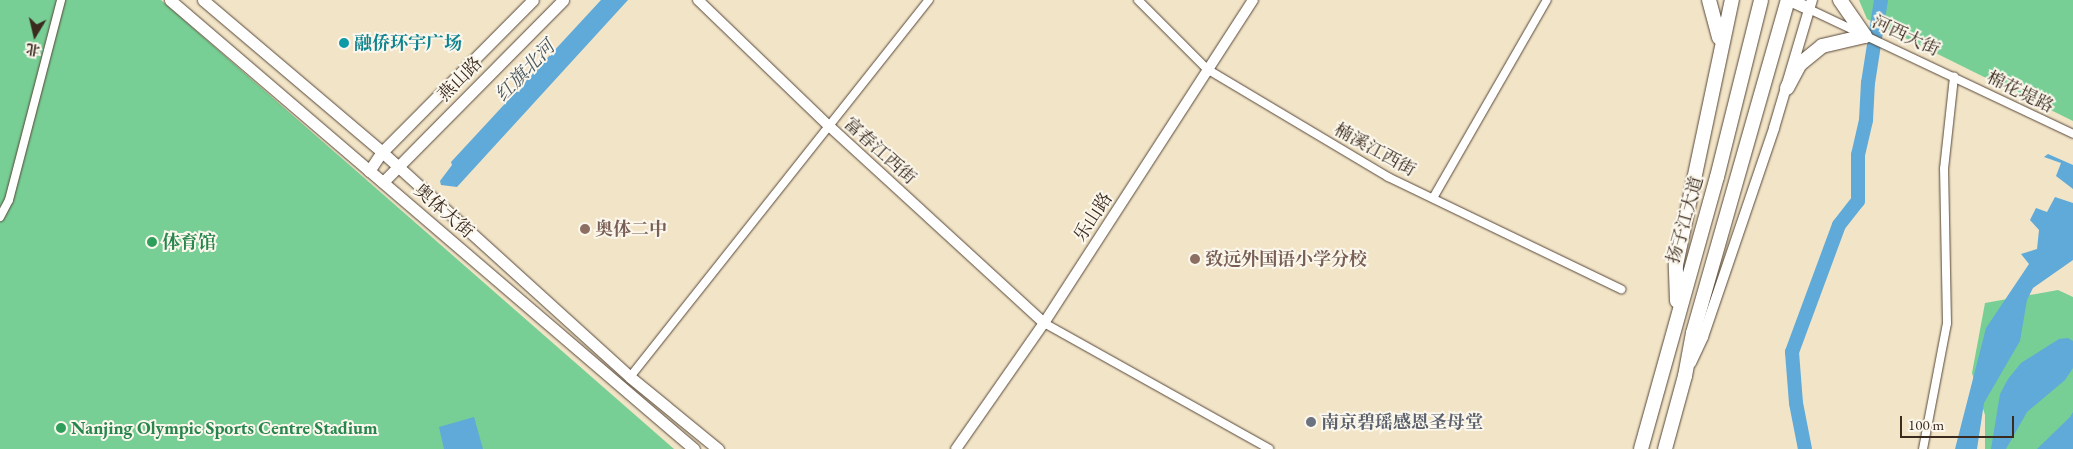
<!DOCTYPE html>
<html>
<head>
<meta charset="utf-8">
<style>
	body { margin:0 }
	#map { position:relative; width:2073px; height:449px; overflow:hidden; background:#f2e4c7; font-family:"EB Garamond","Noto Serif SC",serif }
	div>[style] { position:absolute }
	[style*='--x'] { left:calc(var(--x)*1px); top:calc(var(--y)*1px); width:calc(var(--w)*1px); rotate:calc(var(--a)*1deg) }
	.green>* { inset:0; background:#77cf95 }
	.water>* { inset:0; background:#5faad8 }
	.river>* { height:14px; margin:-7px; padding:0 7px; transform-origin:7px; border-radius:7px; background:#5faad8 }
	.roads { filter:drop-shadow(0 0 1px #564637) drop-shadow(0 0 1px #564637) }
	.minor>* { height:8px; margin:-4px; padding:0 4px; transform-origin:4px; border-radius:4px; background:#fff }
	.tertiary>* { height:10px; margin:-5px; padding:0 5px; transform-origin:5px; border-radius:5px; background:#fff }
	.secondary>* { height:11px; margin:-5.5px; padding:0 5.5px; transform-origin:5.5px; border-radius:5.5px; background:#fff }
	.primary>* { height:12px; margin:-6px; padding:0 6px; transform-origin:6px; border-radius:6px; background:#fff }
	.trunk>* { height:14px; margin:-7px; padding:0 7px; transform-origin:7px; border-radius:7px; background:#fff }
	.dots>* { width:14px; height:14px; translate:-50% -50%; box-sizing:border-box; border:2px solid #fbf7ec; border-radius:50% }
	span { translate:-50% -50%; white-space:nowrap; text-align:center; line-height:1.15; -webkit-text-stroke:4px #fbf7ec; paint-order:stroke }
	.street-label { font-size:18px; color:#3b2a1e }
	.culture-label { font-size:18px; color:#0d838f; font-weight:700 }
	.left { translate:0 -50%; text-align:left }
	.education-label { font-size:18px; color:#785e54; font-weight:700 }
	.leisure-label { font-size:18px; color:#27864d; font-weight:700 }
	.worship-label { font-size:18px; color:#5b616d; font-weight:700 }
	.water-label { font-size:19px; color:#48575f; font-style:italic }
	.north { position:absolute; left:10px; top:10px; width:50px; height:50px; -webkit-text-stroke:4px #fbf7ec; paint-order:stroke; rotate:189deg; font-size:14px; font-weight:700; line-height:20px; text-align:center; color:#3b2a1e }
	.north::after { content:''; display:block; margin:auto; width:18px; height:22px; background:#3b2a1e; clip-path:polygon(50% 0,100% 100%,50% 72%,0 100%) }
	.scale { position:absolute; left:1900px; top:416px; width:114px; height:22px; box-sizing:border-box; border:2px solid #3b2a1e; border-top:0; padding-left:6px; font-size:15px; line-height:18px; white-space:nowrap; color:#3b2a1e; -webkit-text-stroke:4px #fbf7ec; paint-order:stroke }
</style>
</head>
<body>
<div id="map">
	<div class="green">
		<div style="clip-path:polygon(0 0,161px 0,674px 449px,0 449px)"></div>
		<div style="clip-path:polygon(1859px 0,2073px 0,2073px 121px,1867px 19px)"></div>
		<div style="clip-path:polygon(2058px 290px,2073px 297px,2073px 449px,1985px 449px,1985px 415px,1972px 373px,1985px 303px)"></div>
	</div>
	<div class="water">
		<div style="clip-path:polygon(601px 0,628px 0,457px 187px,441px 185px,440px 181px,452px 165px,451px 162px)"></div>
		<div style="clip-path:polygon(2048px 154px,2073px 165px,2073px 189px,2056px 176px,2061px 163px,2044px 157px)"></div>
		<div style="clip-path:polygon(2055px 197px,2073px 203px,2073px 260px,2033px 288px,2027px 300px,2020px 341px,1984px 403px,1977px 449px,1955px 449px,1986px 328px,2029px 264px,2021px 254px,2037px 249px,2039px 230px,2030px 220px,2036px 208px,2047px 212px)"></div>
		<div style="clip-path:polygon(2068px 338px,2073px 341px,2073px 368px,2065px 380px,2027px 412px,2006px 449px,1991px 449px,2000px 394px,2008px 379px,2021px 363px,2059px 339px)"></div>
		<div style="clip-path:polygon(2073px 412px,2073px 449px,2037px 449px,2070px 417px)"></div>
		<div style="clip-path:polygon(474px 417px,483px 449px,444px 449px,439px 427px)"></div>
	</div>
	<div class="river">
		<div style="--x:1805;--y:449;--w:47;--a:-101.1"></div>
		<div style="--x:1796;--y:403;--w:51;--a:-94.5"></div>
		<div style="--x:1792;--y:352;--w:135;--a:-69.7"></div>
		<div style="--x:1839;--y:225;--w:31;--a:-52"></div>
		<div style="--x:1858;--y:201;--w:46;--a:-90"></div>
		<div style="--x:1858;--y:155;--w:36;--a:-77"></div>
		<div style="--x:1866;--y:120;--w:37;--a:-87"></div>
		<div style="--x:1868;--y:83;--w:84;--a:-81.1"></div>
	</div>
	<div class="roads">
		<div class="minor">
			<div style="--x:1138;--y:0;--w:98;--a:45"></div>
			<div style="--x:1207;--y:69;--w:211;--a:30.8"></div>
			<div style="--x:1388;--y:177;--w:259;--a:25.7"></div>
			<div style="--x:1809;--y:9;--w:292;--a:25.3"></div>
			<div style="--x:1433;--y:198;--w:228;--a:-60.1"></div>
			<div style="--x:0;--y:217;--w:19;--a:-62"></div>
			<div style="--x:9;--y:200;--w:207;--a:-75.4"></div>
			<div style="--x:1044;--y:323;--w:258;--a:29.2"></div>
			<div style="--x:630;--y:377;--w:481;--a:-51.6"></div>
			<div style="--x:1923;--y:449;--w:128;--a:-79.2"></div>
			<div style="--x:1947;--y:323;--w:154;--a:-91.1"></div>
			<div style="--x:1944;--y:169;--w:93;--a:-83.8"></div>
		</div>
		<div class="tertiary">
			<div style="--x:698;--y:0;--w:180;--a:43.9"></div>
			<div style="--x:828;--y:125;--w:293;--a:42.5"></div>
			<div style="--x:1691;--y:363;--w:29;--a:-65"></div>
			<div style="--x:1703;--y:337;--w:221;--a:-71.2"></div>
			<div style="--x:1774;--y:128;--w:134;--a:-73.5"></div>
			<div style="--x:956;--y:449;--w:154;--a:-55.1"></div>
			<div style="--x:1044;--y:323;--w:385;--a:-57.1"></div>
		</div>
		<div class="secondary">
			<div style="--x:170;--y:0;--w:690;--a:40.59"></div>
			<div style="--x:203;--y:0;--w:235;--a:40.3"></div>
			<div style="--x:382;--y:152;--w:335;--a:42.2"></div>
			<div style="--x:630;--y:377;--w:114;--a:39.3"></div>
			<div style="--x:369;--y:171;--w:23;--a:-56"></div>
			<div style="--x:382;--y:152;--w:214;--a:-45.2"></div>
			<div style="--x:383;--y:182;--w:256;--a:-45.3"></div>
		</div>
		<div class="primary">
			<div style="--x:1790;--y:0;--w:21;--a:25"></div>
		</div>
		<div class="trunk">
			<div style="--x:1709;--y:0;--w:39;--a:75"></div>
			<div style="--x:1787;--y:88;--w:27;--a:-62"></div>
			<div style="--x:1800;--y:64;--w:28;--a:-39"></div>
			<div style="--x:1822;--y:46;--w:44;--a:-13.1"></div>
			<div style="--x:1865;--y:36;--w:44;--a:-124.8"></div>
			<div style="--x:1677;--y:301;--w:36;--a:-92"></div>
			<div style="--x:1676;--y:265;--w:271;--a:-78.1"></div>
			<div style="--x:1641;--y:449;--w:282;--a:-74.4"></div>
			<div style="--x:1717;--y:177;--w:182;--a:-76"></div>
			<div style="--x:1665;--y:449;--w:76;--a:-74.7"></div>
			<div style="--x:1685;--y:376;--w:44;--a:-79.5"></div>
			<div style="--x:1693;--y:333;--w:346;--a:-74.1"></div>
		</div>
	</div>
	<div class="dots">
		<div style="left:344px;top:43px;background:#0f9aa8"></div>
		<div style="left:585px;top:229px;background:#8d6e63"></div>
		<div style="left:152px;top:242px;background:#2e9e5b"></div>
		<div style="left:1195px;top:259px;background:#8d6e63"></div>
		<div style="left:1311px;top:422px;background:#6b7280"></div>
		<div style="left:61px;top:428px;background:#2e9e5b"></div>
	</div>
	<div class="street-label">
		<span style="left:1906px;top:36px;rotate:25deg">河西大街</span>
		<span style="left:460px;top:79px;rotate:-45deg">燕山路</span>
		<span style="left:2020px;top:92px;rotate:26deg">棉花堤路</span>
		<span style="left:1375px;top:150px;rotate:29deg">楠溪江西街</span>
		<span style="left:880px;top:151px;rotate:42deg">富春江西街</span>
		<span style="left:444px;top:211px;rotate:41deg">奥体大街</span>
		<span style="left:1093px;top:217px;rotate:-57deg">乐山路</span>
		<span style="left:1685px;top:220px;rotate:-74deg">扬子江大道</span>
	</div>
	<div class="culture-label">
		<span class="left" style="left:354px;top:43px">融侨环宇广场</span>
	</div>
	<div class="education-label">
		<span class="left" style="left:595px;top:229px">奥体二中</span>
		<span class="left" style="left:1205px;top:259px">致远外国语小学分校</span>
	</div>
	<div class="leisure-label">
		<span class="left" style="left:162px;top:242px">体育馆</span>
		<span class="left" style="left:71px;top:428px">Nanjing Olympic Sports Centre Stadium</span>
	</div>
	<div class="worship-label">
		<span class="left" style="left:1321px;top:422px">南京碧瑶感恩圣母堂</span>
	</div>
	<div class="water-label">
		<span style="left:525px;top:71px;rotate:-46deg">红旗北河</span>
	</div>
	<div class="north">北</div>
	<div class="scale">100 m</div>
</div>
</body>
</html>
